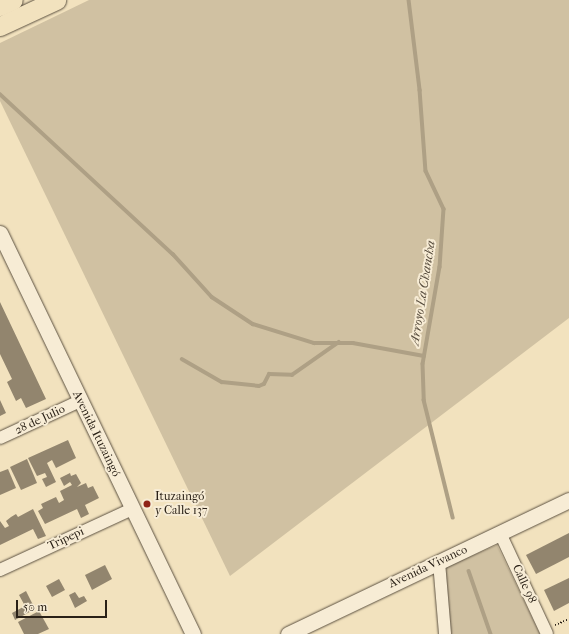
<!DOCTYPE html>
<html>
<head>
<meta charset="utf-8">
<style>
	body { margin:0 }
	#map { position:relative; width:569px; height:634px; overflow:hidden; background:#f2e2be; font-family:"IM FELL French Canon",serif }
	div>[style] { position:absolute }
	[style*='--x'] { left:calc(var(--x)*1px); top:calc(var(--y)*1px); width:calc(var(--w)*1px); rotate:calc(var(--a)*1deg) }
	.green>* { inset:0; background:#d0c1a2 }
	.stream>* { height:3.5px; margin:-1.75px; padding:0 1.75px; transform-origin:1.75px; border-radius:1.75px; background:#aea085 }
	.building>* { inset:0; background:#92856e }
	.path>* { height:2px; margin-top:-1px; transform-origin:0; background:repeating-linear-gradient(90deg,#2a2117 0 1px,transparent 0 3px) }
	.roads { filter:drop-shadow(0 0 1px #5c5141) drop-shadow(0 0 1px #5c5141) }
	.minor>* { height:12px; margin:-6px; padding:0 6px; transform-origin:6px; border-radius:6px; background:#f7ecd5 }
	.tertiary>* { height:15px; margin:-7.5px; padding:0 7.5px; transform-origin:7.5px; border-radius:7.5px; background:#f7ecd5 }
	.primary>* { height:19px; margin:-9.5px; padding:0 9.5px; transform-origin:9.5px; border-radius:9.5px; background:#f2e2be }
	.dots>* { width:11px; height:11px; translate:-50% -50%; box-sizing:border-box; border:2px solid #f7ecd5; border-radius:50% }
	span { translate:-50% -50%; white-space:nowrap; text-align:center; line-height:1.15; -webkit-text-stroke:4px #f7ecd5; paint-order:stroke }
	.street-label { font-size:12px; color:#2a2117 }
	.poi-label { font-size:12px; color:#2a2117 }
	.left { translate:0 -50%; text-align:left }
	.water-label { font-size:13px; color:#584d3e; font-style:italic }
	.scale { position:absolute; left:16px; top:600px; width:91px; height:18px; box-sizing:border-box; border:2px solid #2a2117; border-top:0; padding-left:5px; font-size:12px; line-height:14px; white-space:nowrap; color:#2a2117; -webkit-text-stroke:3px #f7ecd5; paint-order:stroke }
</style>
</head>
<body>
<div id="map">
	<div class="green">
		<div style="clip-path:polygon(89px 0,569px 0,569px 318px,230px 576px,0 101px,0 43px)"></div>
		<div style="clip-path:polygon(497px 545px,540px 634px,450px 634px,443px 568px)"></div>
	</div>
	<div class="stream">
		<div style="--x:409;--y:0;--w:91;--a:83"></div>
		<div style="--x:420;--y:90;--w:81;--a:85.8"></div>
		<div style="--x:426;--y:171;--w:42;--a:64.7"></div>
		<div style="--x:444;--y:209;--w:58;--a:93.9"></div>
		<div style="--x:440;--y:267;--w:98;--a:99.9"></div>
		<div style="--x:423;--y:364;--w:36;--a:88"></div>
		<div style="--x:424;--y:400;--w:121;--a:76.1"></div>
		<div style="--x:0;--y:94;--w:236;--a:42.8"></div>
		<div style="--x:173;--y:254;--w:58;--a:47.8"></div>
		<div style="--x:212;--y:297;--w:49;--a:33.4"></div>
		<div style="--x:253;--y:324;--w:64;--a:17.3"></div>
		<div style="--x:314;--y:343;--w:39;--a:0"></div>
		<div style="--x:353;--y:343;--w:72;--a:10.4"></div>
		<div style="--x:182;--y:359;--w:46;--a:29.9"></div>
		<div style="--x:222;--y:382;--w:37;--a:6"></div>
		<div style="--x:259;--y:386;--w:5;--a:-22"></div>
		<div style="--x:264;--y:384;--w:11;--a:-63"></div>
		<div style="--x:269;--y:374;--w:23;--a:2"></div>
		<div style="--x:292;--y:375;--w:57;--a:-35.1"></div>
		<div style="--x:469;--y:571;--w:67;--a:70.8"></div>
	</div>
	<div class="building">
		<div style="clip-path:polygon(0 302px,46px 399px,26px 408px,21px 398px,16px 401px,7px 382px,12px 379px,0 354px)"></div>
		<div style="clip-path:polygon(0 400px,6px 413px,0 416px)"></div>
		<div style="clip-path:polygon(68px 440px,76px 458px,56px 468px,52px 460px,47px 463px,56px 482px,46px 487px,42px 479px,47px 477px,45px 473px,37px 476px,28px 458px)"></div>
		<div style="clip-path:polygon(27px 459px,37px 483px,21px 490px,10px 467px)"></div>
		<div style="clip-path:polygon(8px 469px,16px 488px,0 495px,0 472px)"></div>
		<div style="clip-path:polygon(70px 473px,71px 476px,76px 474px,81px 483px,77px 487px,86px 483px,88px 488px,93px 486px,99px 498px,85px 505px,89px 514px,81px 518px,77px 509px,45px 524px,38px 511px,43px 508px,41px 504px,56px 497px,59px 503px,64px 500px,60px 491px,72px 485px,70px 482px,64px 486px,60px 478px)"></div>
		<div style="clip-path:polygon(33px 509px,46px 536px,38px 539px,33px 529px,0 545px,0 521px,5px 528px,9px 526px,6px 521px,11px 517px,16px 514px,18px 517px)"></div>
		<div style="clip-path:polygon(569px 533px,569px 557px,536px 574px,526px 555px)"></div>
		<div style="clip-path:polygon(105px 565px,112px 579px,92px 590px,85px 575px)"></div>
		<div style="clip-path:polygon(569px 578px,569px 603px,554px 611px,544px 590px)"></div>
		<div style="clip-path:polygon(59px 579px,65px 590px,52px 597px,46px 586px)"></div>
		<div style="clip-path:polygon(26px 591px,35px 609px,15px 620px,12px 613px,25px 606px,19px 595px)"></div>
		<div style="clip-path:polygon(75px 592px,79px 598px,84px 596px,87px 601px,75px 608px,69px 595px)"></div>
		<div style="clip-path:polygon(39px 611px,49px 629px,38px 634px,24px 634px,18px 622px)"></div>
	</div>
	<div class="path">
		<div style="--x:555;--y:625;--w:15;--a:-23"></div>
	</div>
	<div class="roads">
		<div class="minor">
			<div style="--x:0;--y:438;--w:88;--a:-24.8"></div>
			<div style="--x:500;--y:533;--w:111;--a:65"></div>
			<div style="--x:439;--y:562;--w:72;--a:85.2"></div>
			<div style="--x:0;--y:570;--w:145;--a:-24.8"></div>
		</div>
		<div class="tertiary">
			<div style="--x:0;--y:233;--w:445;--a:64.3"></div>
			<div style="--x:288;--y:634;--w:311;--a:-25.5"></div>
		</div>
		<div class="primary">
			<div style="--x:0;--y:6;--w:14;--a:-25"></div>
			<div style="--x:0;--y:26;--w:62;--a:-24.9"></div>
		</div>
	</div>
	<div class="dots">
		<div style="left:147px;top:504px;background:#8f2418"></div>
	</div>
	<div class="street-label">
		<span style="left:40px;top:420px;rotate:-25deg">28 de Julio</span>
		<span style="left:96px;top:434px;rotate:64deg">Avenida Ituzaingó</span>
		<span style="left:66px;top:539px;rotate:-25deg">Tripepi</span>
		<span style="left:428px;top:567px;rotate:-25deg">Avenida Vivanco</span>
		<span style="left:524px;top:584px;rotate:65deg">Calle 98</span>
	</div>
	<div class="poi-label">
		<span class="left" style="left:155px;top:504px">Ituzaingó<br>y Calle 137</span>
	</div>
	<div class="water-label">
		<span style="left:423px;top:293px;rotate:-81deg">Arroyo La Chancha</span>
	</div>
	<div class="scale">50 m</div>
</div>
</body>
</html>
